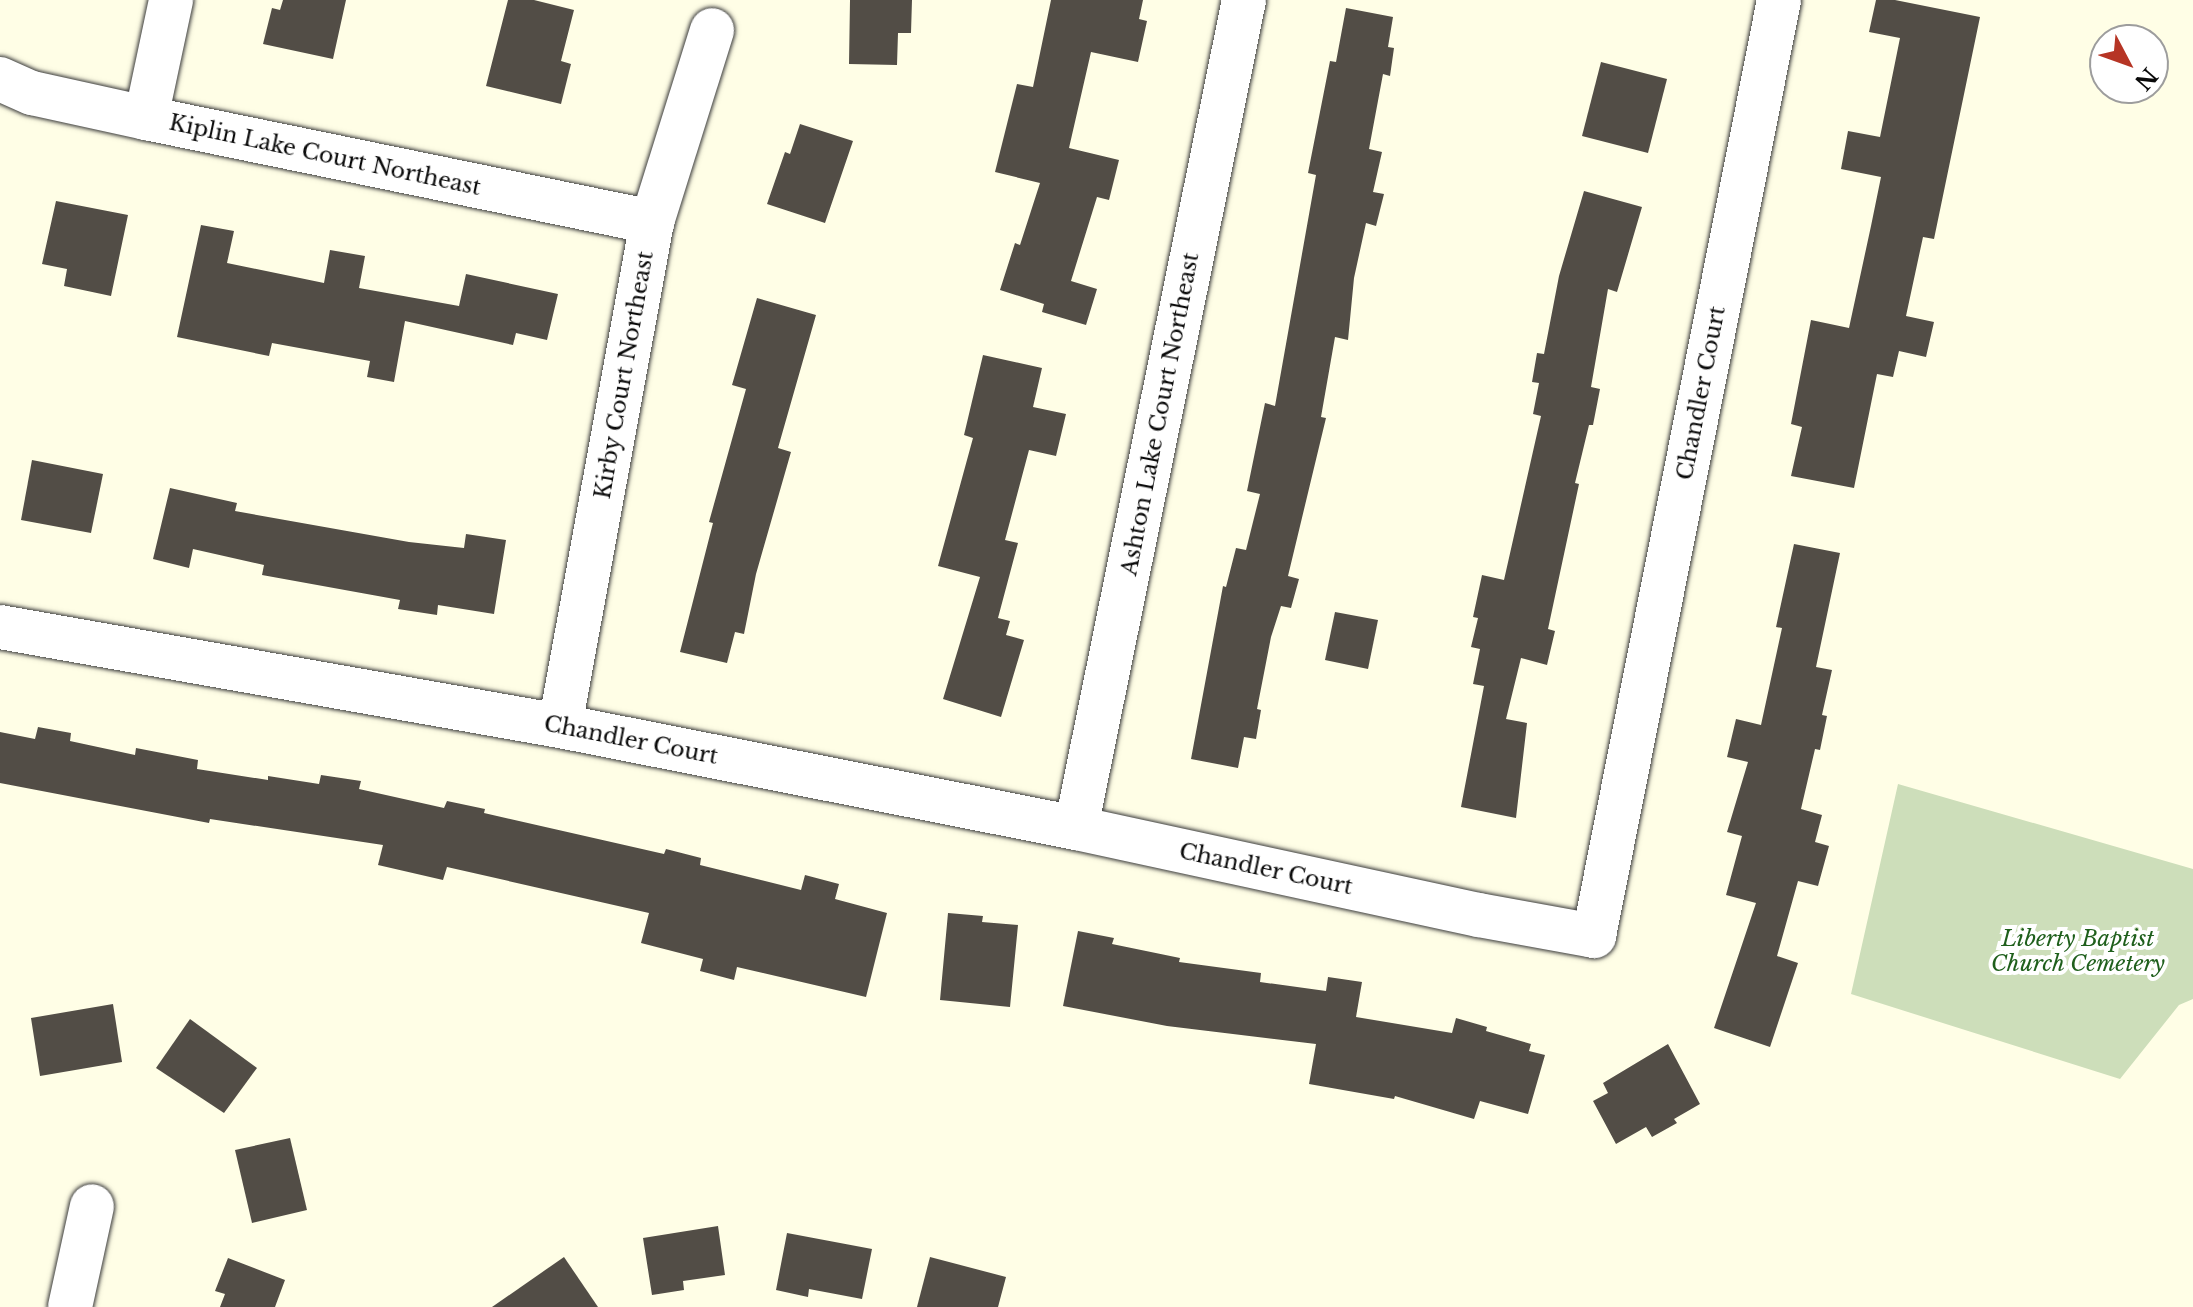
<!DOCTYPE html>
<html>
<head>
<meta charset="utf-8">
<style>
	body { margin:0 }
	#map { position:relative; width:2193px; height:1307px; overflow:hidden; background:#fffee6; font-family:"Libre Baskerville",serif }
	div>[style] { position:absolute }
	[style*='--x'] { left:calc(var(--x)*1px); top:calc(var(--y)*1px); width:calc(var(--w)*1px); rotate:calc(var(--a)*1deg) }
	.cemetery>* { inset:0; background:#cddeba }
	.building>* { inset:0; background:#524d46 }
	.roads { filter:drop-shadow(0 0 2px #3d3d3d) drop-shadow(0 0 2px #3d3d3d) }
	.minor>* { height:44px; margin:-22px; padding:0 22px; transform-origin:22px; border-radius:22px; background:#fff }
	span { translate:-50% -50%; white-space:nowrap; text-align:center; line-height:1.15; -webkit-text-stroke:8px #fff; paint-order:stroke }
	.street-label { font-size:22px; color:#0a0a0a }
	.park-label { font-size:22px; color:#1f5f1c; font-style:italic }
	.north { position:absolute; left:2089px; top:24px; width:80px; height:80px; box-sizing:border-box; background:#fff; border:2px solid #9d9d9d; border-radius:50%; rotate:131deg; font-size:22px; font-weight:700; line-height:32px; text-align:center; color:#0a0a0a }
	.north::after { content:''; display:block; margin:auto; width:28px; height:36px; background:#b63525; clip-path:polygon(50% 0,100% 100%,50% 72%,0 100%) }
</style>
</head>
<body>
<div id="map">
	<div class="cemetery">
		<div style="clip-path:polygon(1898px 784px,2193px 869px,2193px 999px,2179px 1005px,2120px 1079px,1851px 994px)"></div>
	</div>
	<div class="building">
		<div style="clip-path:polygon(283px 0,346px 0,333px 59px,263px 44px,272px 8px,280px 10px)"></div>
		<div style="clip-path:polygon(508px 0,534px 0,574px 10px,561px 61px,571px 64px,561px 104px,486px 86px)"></div>
		<div style="clip-path:polygon(850px 0,912px 0,911px 33px,898px 33px,897px 65px,849px 64px)"></div>
		<div style="clip-path:polygon(1051px 0,1143px 0,1139px 19px,1147px 21px,1138px 62px,1091px 52px,1069px 148px,1119px 160px,1109px 200px,1097px 197px,1071px 281px,1097px 289px,1086px 325px,1042px 312px,1044px 304px,1000px 290px,1015px 243px,1020px 245px,1040px 183px,995px 172px,1017px 84px,1033px 87px)"></div>
		<div style="clip-path:polygon(1876px 0,1895px 0,1980px 17px,1934px 239px,1923px 237px,1906px 316px,1934px 322px,1926px 357px,1899px 351px,1893px 377px,1877px 374px,1854px 488px,1791px 476px,1802px 427px,1791px 424px,1811px 320px,1849px 328px,1871px 226px,1881px 177px,1841px 169px,1848px 131px,1880px 137px,1900px 38px,1869px 32px)"></div>
		<div style="clip-path:polygon(1346px 8px,1393px 17px,1388px 47px,1394px 48px,1390px 76px,1383px 74px,1369px 149px,1382px 152px,1373px 192px,1384px 194px,1376px 226px,1366px 223px,1354px 278px,1348px 340px,1335px 337px,1321px 417px,1326px 418px,1288px 576px,1299px 579px,1291px 608px,1281px 606px,1271px 637px,1257px 709px,1261px 710px,1256px 739px,1244px 737px,1238px 768px,1191px 759px,1223px 586px,1226px 587px,1236px 548px,1246px 550px,1260px 494px,1247px 491px,1265px 403px,1275px 406px,1316px 175px,1308px 173px,1330px 61px,1336px 62px)"></div>
		<div style="clip-path:polygon(1601px 62px,1667px 79px,1648px 153px,1582px 136px)"></div>
		<div style="clip-path:polygon(800px 124px,853px 141px,825px 223px,767px 204px,785px 152px,790px 154px)"></div>
		<div style="clip-path:polygon(1584px 191px,1642px 207px,1617px 292px,1608px 289px,1591px 387px,1600px 389px,1593px 425px,1589px 425px,1575px 483px,1579px 484px,1548px 629px,1555px 631px,1547px 665px,1521px 658px,1506px 719px,1527px 723px,1516px 818px,1461px 807px,1484px 686px,1473px 684px,1480px 649px,1471px 647px,1478px 618px,1473px 617px,1482px 575px,1504px 580px,1541px 416px,1533px 414px,1539px 383px,1532px 382px,1537px 353px,1544px 354px,1559px 276px)"></div>
		<div style="clip-path:polygon(56px 201px,128px 215px,111px 296px,64px 286px,67px 269px,42px 264px)"></div>
		<div style="clip-path:polygon(201px 225px,234px 231px,227px 263px,324px 283px,330px 250px,365px 256px,359px 288px,459px 306px,466px 274px,558px 294px,547px 340px,516px 333px,513px 345px,405px 321px,394px 382px,367px 377px,370px 361px,272px 343px,269px 356px,177px 337px)"></div>
		<div style="clip-path:polygon(757px 298px,816px 315px,778px 448px,791px 452px,756px 574px,744px 634px,735px 632px,727px 663px,680px 652px,713px 523px,709px 522px,746px 389px,732px 385px)"></div>
		<div style="clip-path:polygon(983px 355px,1042px 368px,1033px 407px,1066px 414px,1056px 456px,1029px 450px,1005px 540px,1018px 543px,998px 618px,1010px 621px,1006px 635px,1024px 640px,1001px 717px,943px 699px,980px 577px,938px 566px,973px 438px,964px 435px)"></div>
		<div style="clip-path:polygon(32px 460px,103px 474px,91px 533px,21px 520px)"></div>
		<div style="clip-path:polygon(170px 488px,237px 503px,235px 511px,409px 542px,464px 548px,466px 534px,506px 540px,494px 614px,438px 605px,437px 615px,398px 609px,400px 600px,262px 575px,264px 565px,193px 549px,189px 568px,153px 559px)"></div>
		<div style="clip-path:polygon(1794px 544px,1840px 553px,1816px 667px,1832px 670px,1822px 715px,1827px 716px,1820px 750px,1815px 749px,1801px 809px,1822px 815px,1815px 842px,1829px 846px,1818px 886px,1798px 881px,1777px 956px,1798px 963px,1770px 1047px,1714px 1028px,1756px 903px,1726px 895px,1742px 836px,1727px 832px,1748px 762px,1727px 757px,1736px 719px,1761px 725px,1782px 628px,1776px 627px)"></div>
		<div style="clip-path:polygon(1335px 612px,1378px 620px,1368px 669px,1325px 660px)"></div>
		<div style="clip-path:polygon(38px 727px,71px 733px,70px 741px,135px 755px,136px 748px,198px 760px,197px 769px,268px 780px,268px 776px,319px 784px,321px 775px,361px 781px,359px 789px,444px 808px,447px 801px,485px 809px,484px 813px,664px 854px,666px 849px,701px 858px,700px 865px,801px 890px,805px 875px,839px 884px,835px 899px,887px 913px,866px 997px,737px 967px,734px 980px,700px 971px,703px 959px,641px 943px,649px 913px,447px 867px,443px 880px,378px 865px,383px 845px,210px 819px,209px 823px,0 783px,0 732px,35px 739px)"></div>
		<div style="clip-path:polygon(948px 913px,983px 916px,982px 922px,1018px 925px,1010px 1007px,940px 1000px)"></div>
		<div style="clip-path:polygon(1078px 931px,1114px 938px,1112px 944px,1180px 958px,1179px 962px,1261px 973px,1260px 982px,1326px 991px,1328px 977px,1362px 982px,1356px 1017px,1452px 1033px,1456px 1018px,1487px 1027px,1486px 1031px,1531px 1044px,1529px 1051px,1545px 1055px,1528px 1114px,1480px 1101px,1474px 1119px,1395px 1096px,1394px 1099px,1309px 1084px,1316px 1044px,1167px 1026px,1063px 1006px)"></div>
		<div style="clip-path:polygon(113px 1004px,122px 1062px,40px 1076px,31px 1018px)"></div>
		<div style="clip-path:polygon(190px 1019px,257px 1068px,224px 1113px,156px 1068px)"></div>
		<div style="clip-path:polygon(1668px 1044px,1700px 1104px,1674px 1119px,1677px 1123px,1652px 1137px,1646px 1127px,1616px 1144px,1593px 1101px,1608px 1093px,1603px 1083px)"></div>
		<div style="clip-path:polygon(290px 1138px,307px 1210px,252px 1223px,235px 1150px)"></div>
		<div style="clip-path:polygon(718px 1226px,725px 1275px,683px 1281px,684px 1290px,652px 1295px,643px 1238px)"></div>
		<div style="clip-path:polygon(787px 1233px,872px 1249px,862px 1299px,809px 1289px,808px 1297px,776px 1290px)"></div>
		<div style="clip-path:polygon(564px 1257px,598px 1307px,492px 1307px)"></div>
		<div style="clip-path:polygon(930px 1257px,1006px 1277px,998px 1307px,917px 1307px)"></div>
		<div style="clip-path:polygon(228px 1258px,285px 1280px,275px 1307px,220px 1307px,225px 1294px,215px 1291px)"></div>
	</div>
	<div class="roads">
		<div class="minor">
			<div style="--x:0;--y:79;--w:35;--a:24"></div>
			<div style="--x:32;--y:93;--w:117;--a:12.4"></div>
			<div style="--x:146;--y:118;--w:517;--a:11.61"></div>
			<div style="--x:146;--y:118;--w:121;--a:-78"></div>
			<div style="--x:0;--y:627;--w:569;--a:10.03"></div>
			<div style="--x:560;--y:726;--w:526;--a:11.18"></div>
			<div style="--x:1076;--y:828;--w:412;--a:12.2"></div>
			<div style="--x:1479;--y:915;--w:117;--a:10.3"></div>
			<div style="--x:1594;--y:936;--w:954;--a:-78.82"></div>
			<div style="--x:560;--y:726;--w:512;--a:-79.66"></div>
			<div style="--x:652;--y:222;--w:201;--a:-72.6"></div>
			<div style="--x:1076;--y:828;--w:845;--a:-78.53"></div>
			<div style="--x:70;--y:1307;--w:103;--a:-77.7"></div>
		</div>
	</div>
	<div class="street-label">
		<span style="left:325px;top:155px;rotate:12deg">Kiplin Lake Court Northeast</span>
		<span style="left:624px;top:375px;rotate:-80deg">Kirby Court Northeast</span>
		<span style="left:1701px;top:393px;rotate:-79deg">Chandler Court</span>
		<span style="left:1160px;top:414px;rotate:-79deg">Ashton Lake Court Northeast</span>
		<span style="left:631px;top:740px;rotate:11deg">Chandler Court</span>
		<span style="left:1266px;top:869px;rotate:12deg">Chandler Court</span>
	</div>
	<div class="park-label">
		<span style="left:2078px;top:951px">Liberty Baptist<br>Church Cemetery</span>
	</div>
	<div class="north">N</div>
</div>
</body>
</html>
